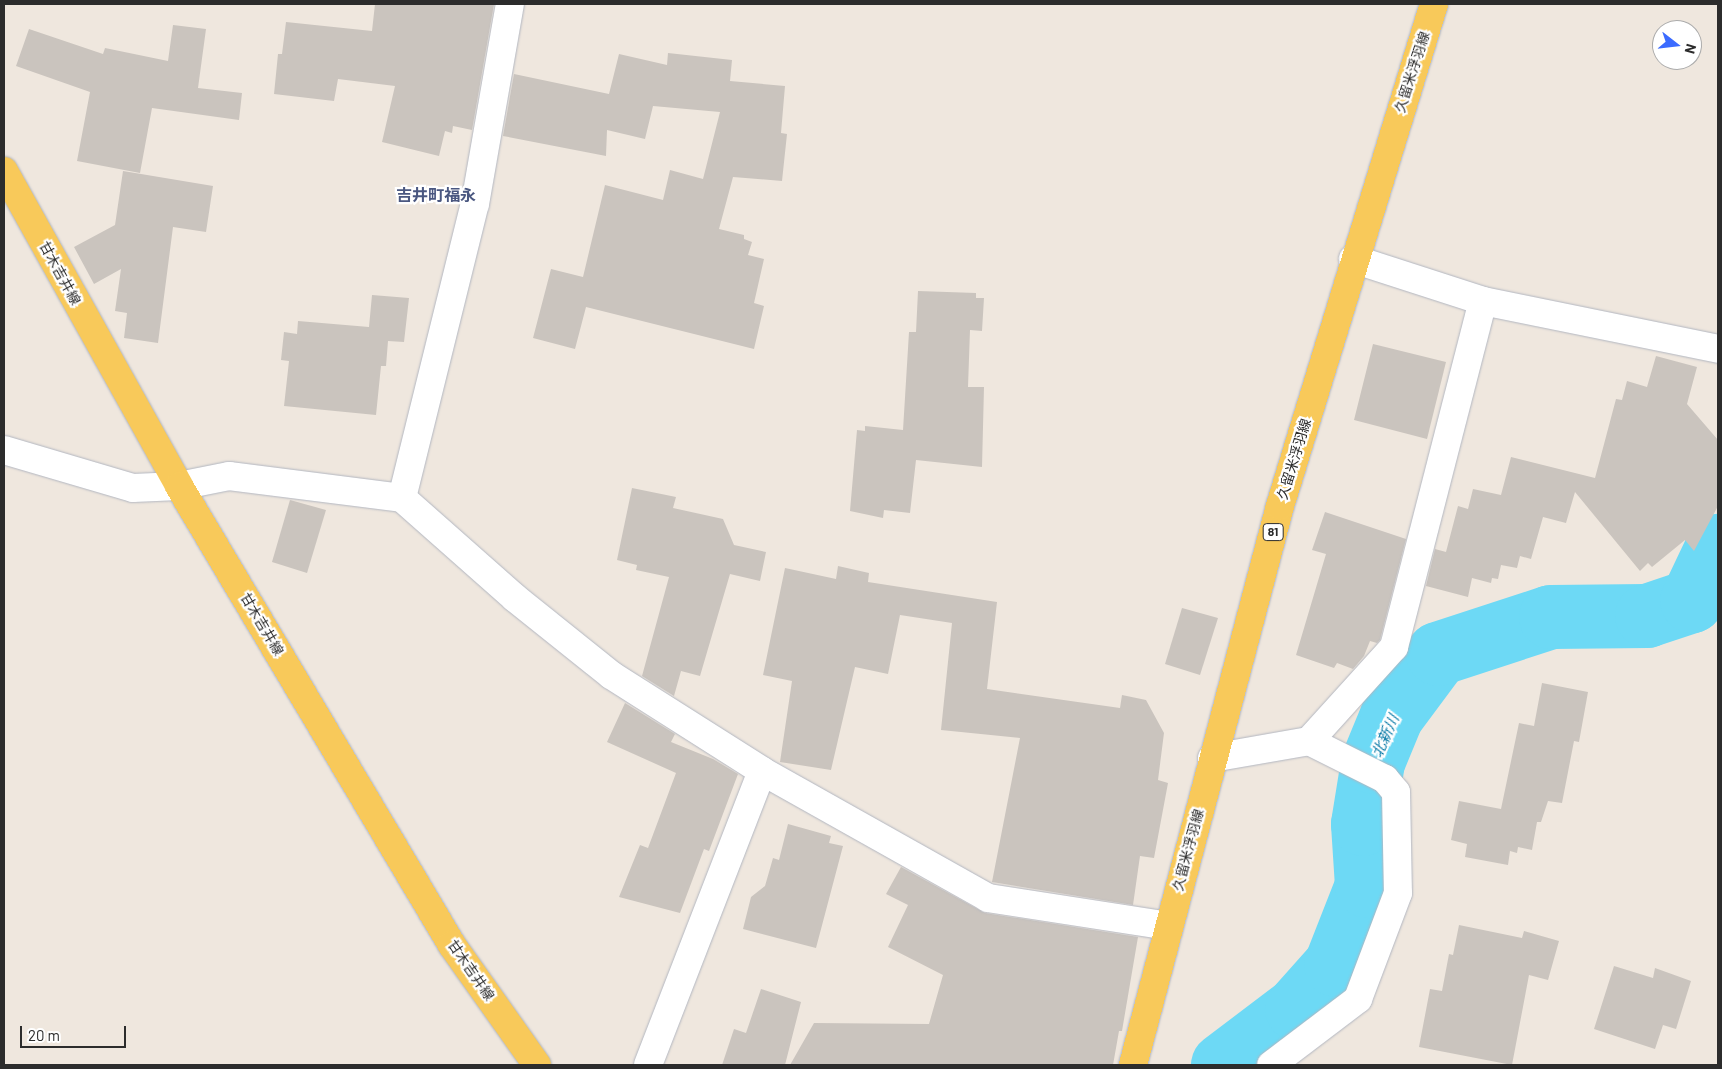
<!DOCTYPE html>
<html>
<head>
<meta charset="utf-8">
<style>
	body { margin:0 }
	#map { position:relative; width:1722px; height:1069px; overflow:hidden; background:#efe7de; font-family:Barlow,"Noto Sans JP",sans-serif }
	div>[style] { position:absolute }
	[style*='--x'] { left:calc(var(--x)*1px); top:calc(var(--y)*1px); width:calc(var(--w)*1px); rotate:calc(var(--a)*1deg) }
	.stream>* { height:11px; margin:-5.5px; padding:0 5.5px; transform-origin:5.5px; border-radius:5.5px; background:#6dd9f5 }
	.river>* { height:64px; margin:-32px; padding:0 32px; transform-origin:32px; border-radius:32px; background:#6dd9f5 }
	.building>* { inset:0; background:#cac4be }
	.roads { filter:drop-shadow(0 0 1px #b2b6c0) drop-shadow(0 0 1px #b2b6c0) }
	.minor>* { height:28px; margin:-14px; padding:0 14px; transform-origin:14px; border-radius:14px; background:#fff }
	.major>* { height:28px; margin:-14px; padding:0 14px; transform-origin:14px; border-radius:14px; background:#f8c95a }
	span { translate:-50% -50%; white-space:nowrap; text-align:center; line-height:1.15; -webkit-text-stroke:4.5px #fff; paint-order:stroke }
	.shield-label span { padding:1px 4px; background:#fff; border:1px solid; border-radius:4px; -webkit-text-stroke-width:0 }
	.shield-label { font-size:12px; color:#2c2c2c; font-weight:700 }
	.street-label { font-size:14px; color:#2c2c2c }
	.water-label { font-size:15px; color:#0779a6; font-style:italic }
	.quarter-label { font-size:16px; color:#4a5780; font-weight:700 }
	.frame { position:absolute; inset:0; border:5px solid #2c2c2c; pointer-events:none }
	.north { position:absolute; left:1652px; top:20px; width:50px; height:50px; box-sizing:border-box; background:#fff; border:1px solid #ababab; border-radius:50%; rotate:106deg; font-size:14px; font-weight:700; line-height:20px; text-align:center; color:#2c2c2c }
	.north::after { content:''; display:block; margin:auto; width:18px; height:22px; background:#3b6bff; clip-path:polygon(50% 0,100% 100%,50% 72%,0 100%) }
	.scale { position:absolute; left:20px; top:1026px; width:106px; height:22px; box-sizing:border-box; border:2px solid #2c2c2c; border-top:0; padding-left:6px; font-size:15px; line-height:18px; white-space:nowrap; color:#2c2c2c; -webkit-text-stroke:4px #fff; paint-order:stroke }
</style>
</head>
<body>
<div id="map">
	<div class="stream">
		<div style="--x:1717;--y:548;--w:1;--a:45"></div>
	</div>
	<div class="river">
		<div style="--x:1223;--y:1065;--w:93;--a:-37.1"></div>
		<div style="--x:1297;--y:1009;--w:59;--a:-48.4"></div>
		<div style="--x:1336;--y:965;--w:85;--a:-68.6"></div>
		<div style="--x:1367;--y:886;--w:62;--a:-93.7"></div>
		<div style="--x:1363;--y:824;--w:63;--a:-80.8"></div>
		<div style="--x:1373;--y:762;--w:50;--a:-67.6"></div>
		<div style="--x:1392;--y:716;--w:77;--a:-53.4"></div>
		<div style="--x:1438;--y:654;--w:119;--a:-18.1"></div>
		<div style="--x:1551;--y:617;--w:96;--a:-0.6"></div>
		<div style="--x:1647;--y:616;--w:47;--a:-18.4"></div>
		<div style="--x:1692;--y:601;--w:61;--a:-64.7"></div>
	</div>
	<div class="building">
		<div style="clip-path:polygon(375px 4px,494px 4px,472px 130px,453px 126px,452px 133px,445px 131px,439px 156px,382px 142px,395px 86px,338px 79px,334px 101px,274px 94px,278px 54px,282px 54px,286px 22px,372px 31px)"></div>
		<div style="clip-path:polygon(173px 25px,206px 29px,198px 88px,242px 93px,239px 120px,152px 108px,140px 173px,77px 161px,90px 92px,16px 66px,29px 29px,103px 54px,105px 48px,168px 61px)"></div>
		<div style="clip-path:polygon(668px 53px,732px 60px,730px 81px,785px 86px,781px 133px,787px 134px,782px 181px,733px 177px,719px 229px,744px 235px,744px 239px,752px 242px,748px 255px,764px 259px,754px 303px,764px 306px,754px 349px,586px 307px,575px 349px,533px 338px,551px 269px,583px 277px,605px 185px,663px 200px,670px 170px,703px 179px,720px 112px,653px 106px,645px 139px,607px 130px,606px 156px,503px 136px,514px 74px,609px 94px,619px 54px,667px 65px)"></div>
		<div style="clip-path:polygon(123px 171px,213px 186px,206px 232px,173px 227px,158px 343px,124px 338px,127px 313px,115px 311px,121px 269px,94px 284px,74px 247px,115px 225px)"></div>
		<div style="clip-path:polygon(918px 291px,976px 293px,976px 298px,984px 298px,982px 331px,970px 330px,968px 387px,984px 387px,982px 467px,916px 460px,910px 513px,884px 510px,883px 518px,850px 511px,857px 430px,865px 431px,865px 426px,903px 430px,909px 332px,916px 332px)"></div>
		<div style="clip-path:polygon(372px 295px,409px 298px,404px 342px,388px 341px,386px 366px,381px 366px,376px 415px,284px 406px,289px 361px,281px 360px,284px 332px,297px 334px,298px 321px,369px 327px)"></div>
		<div style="clip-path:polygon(1373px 344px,1446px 362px,1427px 439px,1354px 420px)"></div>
		<div style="clip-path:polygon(1656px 356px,1697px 367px,1687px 404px,1718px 440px,1718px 506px,1694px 551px,1685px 540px,1652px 567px,1648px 563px,1640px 571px,1575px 492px,1566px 523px,1543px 517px,1531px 559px,1520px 556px,1517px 568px,1501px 565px,1498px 579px,1492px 578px,1491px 583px,1472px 578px,1468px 597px,1426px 586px,1435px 549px,1446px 552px,1458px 506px,1468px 509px,1473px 489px,1501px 495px,1511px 457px,1595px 478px,1616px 399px,1622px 400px,1627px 381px,1647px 387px)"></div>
		<div style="clip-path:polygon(632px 488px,676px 497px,673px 508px,723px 519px,734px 545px,766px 552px,760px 581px,730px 574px,700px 676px,681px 671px,674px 696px,642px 676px,669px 577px,636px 570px,637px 565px,617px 560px)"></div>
		<div style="clip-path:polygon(290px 500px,326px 510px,307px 573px,272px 562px)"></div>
		<div style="clip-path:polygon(1325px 512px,1406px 539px,1380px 640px,1377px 643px,1370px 641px,1364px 656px,1353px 669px,1337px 663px,1334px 668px,1296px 655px,1326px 554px,1312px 550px)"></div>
		<div style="clip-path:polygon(838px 566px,869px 573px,868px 582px,997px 602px,987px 689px,1120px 708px,1122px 695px,1146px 700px,1164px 733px,1158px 780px,1168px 783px,1154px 858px,1140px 856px,1133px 905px,992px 882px,1020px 738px,941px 730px,952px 623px,900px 615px,888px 674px,855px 667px,831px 770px,780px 762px,792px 681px,763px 675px,785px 568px,836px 579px)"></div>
		<div style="clip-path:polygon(1182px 608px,1218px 618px,1200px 675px,1165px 664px)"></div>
		<div style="clip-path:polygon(1542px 683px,1588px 692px,1579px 742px,1574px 741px,1562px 803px,1548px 801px,1541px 822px,1537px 822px,1532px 850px,1518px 847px,1517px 853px,1510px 851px,1508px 865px,1465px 857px,1467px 844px,1451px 840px,1459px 801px,1501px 809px,1519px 723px,1534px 726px)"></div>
		<div style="clip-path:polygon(625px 703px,675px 734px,671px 742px,713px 759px,738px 774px,709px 851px,704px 849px,680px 913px,619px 897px,640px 845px,648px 848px,676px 773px,607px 742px)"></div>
		<div style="clip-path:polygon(788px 824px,831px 836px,829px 843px,843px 846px,816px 948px,743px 929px,751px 897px,765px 886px,773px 858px,779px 860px)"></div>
		<div style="clip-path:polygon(901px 867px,985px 913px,1138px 937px,1122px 1031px,1119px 1031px,1113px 1065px,790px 1065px,814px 1023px,929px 1024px,943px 975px,888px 947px,908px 905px,886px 894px)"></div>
		<div style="clip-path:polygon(1459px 925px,1522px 938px,1524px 931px,1559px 941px,1548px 980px,1529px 975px,1512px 1065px,1419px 1047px,1430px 989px,1442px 991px,1449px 954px,1453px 955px)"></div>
		<div style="clip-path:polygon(1614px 966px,1653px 978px,1655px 968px,1691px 981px,1676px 1029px,1663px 1025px,1655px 1049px,1594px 1029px)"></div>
		<div style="clip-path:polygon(761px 989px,801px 1002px,785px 1065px,722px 1065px,734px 1029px,746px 1033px)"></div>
	</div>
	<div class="roads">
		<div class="minor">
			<div style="--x:1353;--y:259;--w:137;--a:17.9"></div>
			<div style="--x:1483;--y:301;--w:240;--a:11.5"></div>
			<div style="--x:4;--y:450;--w:134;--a:16.4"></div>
			<div style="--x:133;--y:488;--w:46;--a:-2.5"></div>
			<div style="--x:179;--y:486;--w:51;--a:-11.3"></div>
			<div style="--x:229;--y:476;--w:174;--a:7.2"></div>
			<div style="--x:402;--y:498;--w:151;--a:41.5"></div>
			<div style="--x:515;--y:598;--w:123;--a:38.7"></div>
			<div style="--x:611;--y:675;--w:179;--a:32.4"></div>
			<div style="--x:762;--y:771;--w:315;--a:111.2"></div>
			<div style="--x:402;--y:498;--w:303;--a:-76.1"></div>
			<div style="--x:475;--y:204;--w:203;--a:-80.1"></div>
			<div style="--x:1309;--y:741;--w:127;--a:-47.9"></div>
			<div style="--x:1394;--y:647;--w:357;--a:-75.6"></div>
			<div style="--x:1212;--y:758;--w:98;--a:-9.9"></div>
			<div style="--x:1309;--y:741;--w:85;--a:26.6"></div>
			<div style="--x:1385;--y:779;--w:17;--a:50"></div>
			<div style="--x:1396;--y:792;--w:101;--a:88.9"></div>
			<div style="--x:1398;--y:893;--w:113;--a:110.7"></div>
			<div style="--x:1358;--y:999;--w:109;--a:142.8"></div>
			<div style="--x:762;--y:771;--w:259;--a:29.3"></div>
			<div style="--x:988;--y:898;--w:183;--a:8.8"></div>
		</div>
		<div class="major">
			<div style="--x:4;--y:171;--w:360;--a:60.9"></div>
			<div style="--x:179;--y:486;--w:534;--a:59.26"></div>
			<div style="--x:452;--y:945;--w:147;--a:54.7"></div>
			<div style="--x:1133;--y:1065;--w:578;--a:-75.27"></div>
			<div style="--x:1280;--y:506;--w:525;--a:-72.95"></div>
		</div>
	</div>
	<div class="shield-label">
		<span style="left:1273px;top:532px">81</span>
	</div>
	<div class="street-label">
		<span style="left:1412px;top:72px;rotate:-72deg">久留米浮羽線</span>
		<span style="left:60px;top:273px;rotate:61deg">甘木吉井線</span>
		<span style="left:1294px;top:459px;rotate:-73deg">久留米浮羽線</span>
		<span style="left:262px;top:624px;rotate:59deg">甘木吉井線</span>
		<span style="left:1188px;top:850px;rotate:-75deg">久留米浮羽線</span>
		<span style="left:471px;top:970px;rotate:55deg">甘木吉井線</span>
	</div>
	<div class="water-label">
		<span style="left:1385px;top:736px;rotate:-66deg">北新川</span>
	</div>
	<div class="quarter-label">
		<span style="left:436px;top:195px">吉井町福永</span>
	</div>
	<div class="frame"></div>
	<div class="north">N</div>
	<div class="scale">20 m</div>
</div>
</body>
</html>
